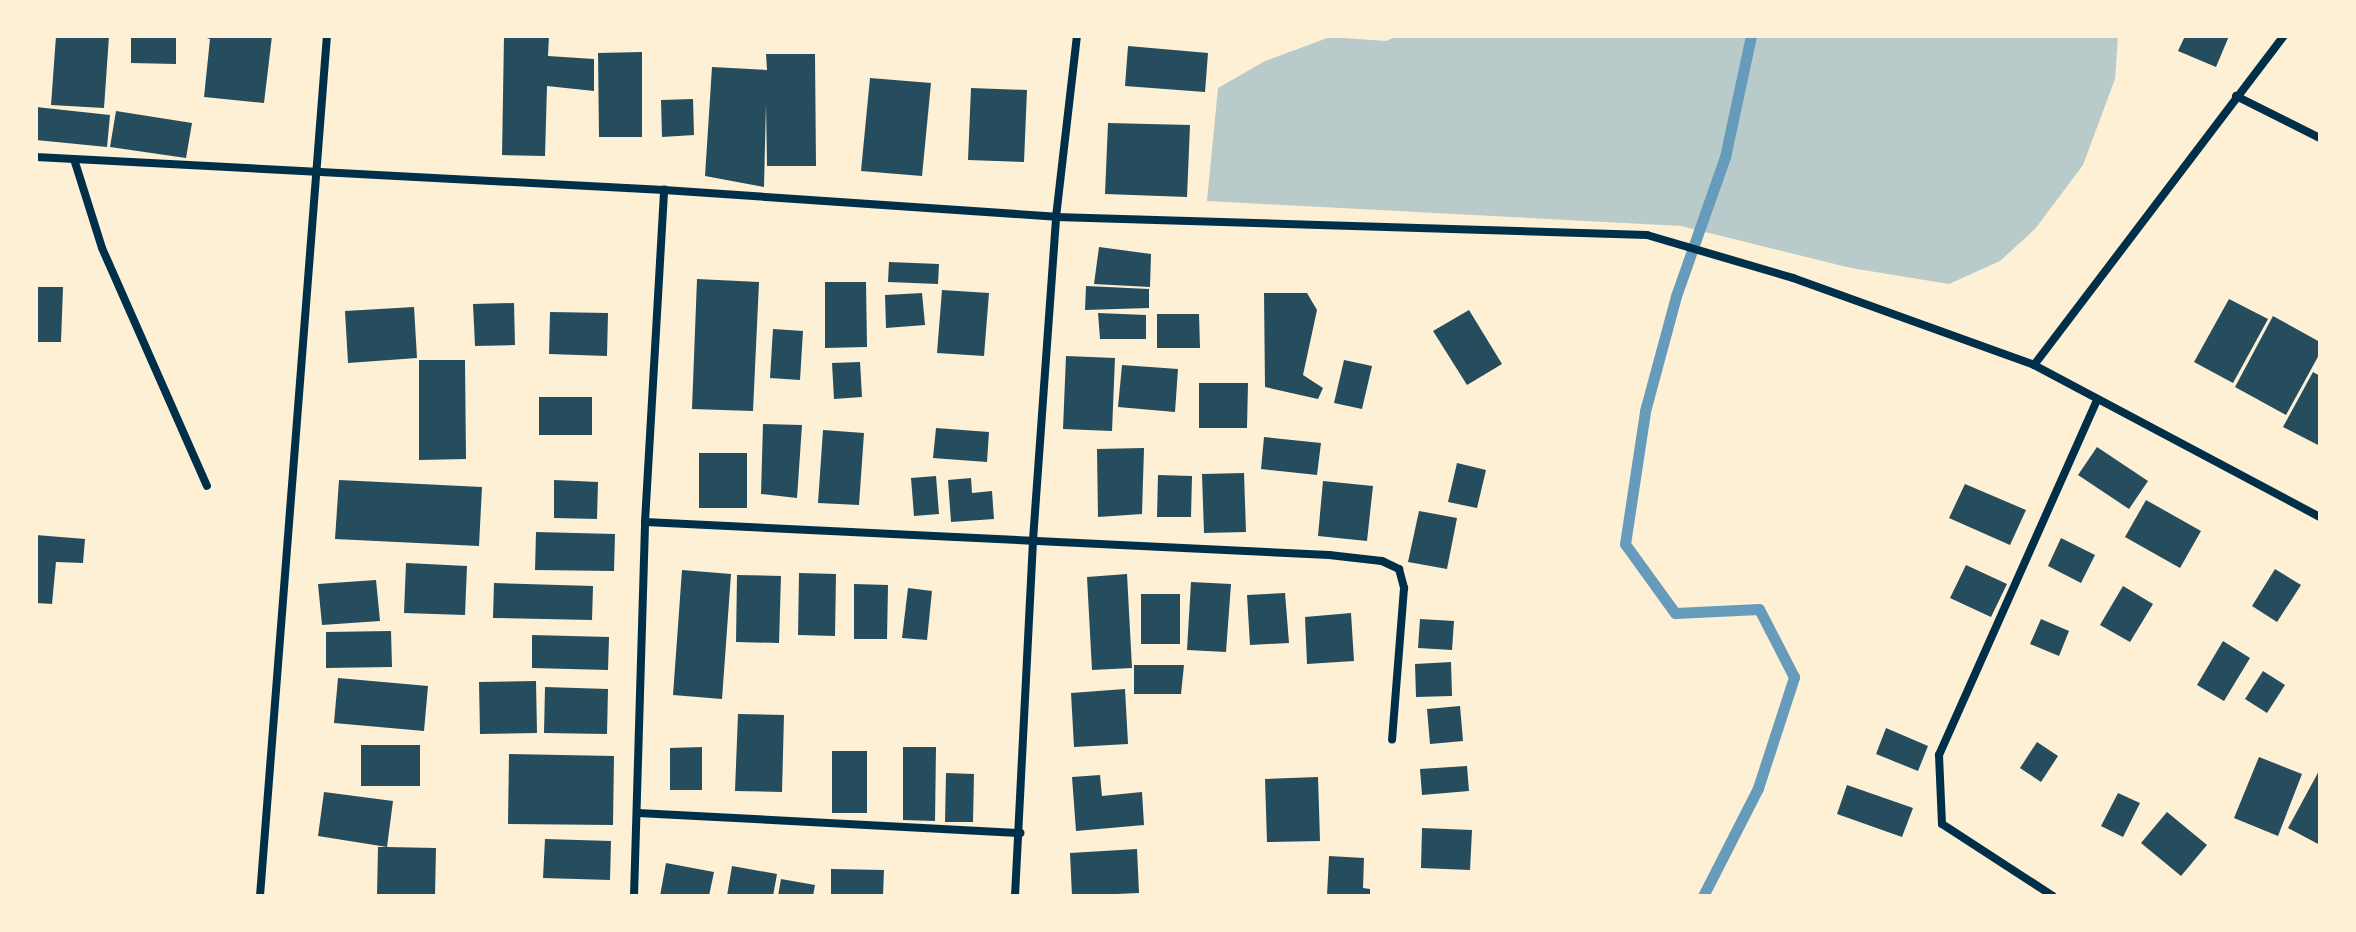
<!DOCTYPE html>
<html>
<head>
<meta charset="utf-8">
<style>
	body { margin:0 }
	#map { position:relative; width:2356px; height:932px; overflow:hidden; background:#fdf0d5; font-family:"Open Sans",sans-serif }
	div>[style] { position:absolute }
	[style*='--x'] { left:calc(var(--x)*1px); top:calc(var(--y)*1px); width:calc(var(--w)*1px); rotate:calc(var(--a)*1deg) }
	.green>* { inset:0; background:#b9caca }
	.stream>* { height:11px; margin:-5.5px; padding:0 5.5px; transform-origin:5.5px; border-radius:5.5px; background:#669bbc }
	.building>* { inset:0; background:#264d5e }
	.minor>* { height:8px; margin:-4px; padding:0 4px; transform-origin:4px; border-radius:4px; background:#003049 }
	span { translate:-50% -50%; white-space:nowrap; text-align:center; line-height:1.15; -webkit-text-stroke:8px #fdf0d5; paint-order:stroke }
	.frame { position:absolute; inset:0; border:38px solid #fdf0d5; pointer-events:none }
</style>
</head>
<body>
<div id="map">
	<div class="green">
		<div style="clip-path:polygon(1398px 36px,2118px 36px,2115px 79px,2083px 165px,2035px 229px,2000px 261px,1949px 284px,1851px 268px,1681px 226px,1207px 201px,1218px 88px,1265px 61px,1330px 37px,1386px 41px)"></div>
	</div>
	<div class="stream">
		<div style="--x:1703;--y:896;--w:121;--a:-63"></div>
		<div style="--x:1758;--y:788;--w:117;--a:-72"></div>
		<div style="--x:1794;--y:677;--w:76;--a:-117.2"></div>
		<div style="--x:1759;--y:609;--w:84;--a:177.3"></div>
		<div style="--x:1675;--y:613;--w:85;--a:-125.9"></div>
		<div style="--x:1625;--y:544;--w:134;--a:-81.4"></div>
		<div style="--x:1645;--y:411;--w:119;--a:-74.9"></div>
		<div style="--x:1676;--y:296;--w:147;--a:-70.6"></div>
		<div style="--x:1725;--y:157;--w:124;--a:-77.9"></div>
	</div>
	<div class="building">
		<div style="clip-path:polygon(56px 36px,109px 36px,104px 108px,51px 105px)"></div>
		<div style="clip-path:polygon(131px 36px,176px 36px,176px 64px,131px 63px)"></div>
		<div style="clip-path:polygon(199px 36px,272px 36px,264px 103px,204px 97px,210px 39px)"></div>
		<div style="clip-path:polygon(504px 36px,549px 36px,548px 56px,594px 59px,594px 91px,547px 86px,545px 156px,502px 155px)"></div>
		<div style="clip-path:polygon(2185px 36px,2229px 36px,2216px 67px,2178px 51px)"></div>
		<div style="clip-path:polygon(1128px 46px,1208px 53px,1205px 92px,1125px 86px)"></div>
		<div style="clip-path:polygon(642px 52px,642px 137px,599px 137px,598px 53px)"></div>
		<div style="clip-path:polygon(766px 54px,815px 54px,816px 166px,767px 166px,766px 104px,764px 187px,705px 176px,712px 67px,767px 70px)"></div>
		<div style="clip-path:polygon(870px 78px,931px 83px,922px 176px,861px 171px)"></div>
		<div style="clip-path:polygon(971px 88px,1027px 90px,1024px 162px,968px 160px)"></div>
		<div style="clip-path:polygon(693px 99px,694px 135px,662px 137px,661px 100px)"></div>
		<div style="clip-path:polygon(36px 107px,110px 115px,107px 147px,36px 140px)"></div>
		<div style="clip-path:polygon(116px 111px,192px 123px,186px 158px,110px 147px)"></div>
		<div style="clip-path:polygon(1108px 123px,1190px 125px,1187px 197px,1105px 194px)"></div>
		<div style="clip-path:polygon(1099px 247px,1151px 254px,1150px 287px,1094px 284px)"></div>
		<div style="clip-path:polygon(889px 262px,939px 264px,938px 284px,888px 282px)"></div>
		<div style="clip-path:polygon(697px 279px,759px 282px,753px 411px,692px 409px)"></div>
		<div style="clip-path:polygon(825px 282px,866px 282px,867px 347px,825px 348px)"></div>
		<div style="clip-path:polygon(1086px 286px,1149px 289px,1149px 308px,1085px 310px)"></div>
		<div style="clip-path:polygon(36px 287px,63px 287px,61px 342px,36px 342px)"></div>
		<div style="clip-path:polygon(942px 290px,989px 293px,984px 356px,937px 353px)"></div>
		<div style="clip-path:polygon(922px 293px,925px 325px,886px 328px,885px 295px)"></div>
		<div style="clip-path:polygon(1264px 293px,1307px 293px,1317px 310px,1303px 375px,1323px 388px,1318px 399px,1265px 387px)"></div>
		<div style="clip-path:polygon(2229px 299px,2268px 319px,2233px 383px,2194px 362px)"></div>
		<div style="clip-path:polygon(514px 303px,515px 345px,475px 346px,473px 304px)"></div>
		<div style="clip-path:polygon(414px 307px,417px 358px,348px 363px,345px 311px)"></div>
		<div style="clip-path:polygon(1469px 310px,1502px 364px,1467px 385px,1433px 331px)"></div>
		<div style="clip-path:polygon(550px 312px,608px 313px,607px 356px,549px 354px)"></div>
		<div style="clip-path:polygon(1098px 313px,1146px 315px,1146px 339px,1100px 339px)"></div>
		<div style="clip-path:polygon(1157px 314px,1199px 314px,1200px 348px,1157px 348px)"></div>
		<div style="clip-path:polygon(2273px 316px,2320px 342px,2320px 353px,2286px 415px,2235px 387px)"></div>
		<div style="clip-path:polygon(773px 329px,803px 331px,800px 380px,770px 378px)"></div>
		<div style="clip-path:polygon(1066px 356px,1115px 358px,1112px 431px,1063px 429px)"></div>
		<div style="clip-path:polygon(419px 360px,465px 360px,466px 459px,419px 460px)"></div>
		<div style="clip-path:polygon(1344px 360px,1372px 366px,1362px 409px,1334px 403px)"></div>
		<div style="clip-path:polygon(860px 362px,862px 397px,834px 399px,832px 363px)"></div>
		<div style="clip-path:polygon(1122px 365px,1178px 369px,1175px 412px,1118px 407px)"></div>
		<div style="clip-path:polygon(2313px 372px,2320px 376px,2320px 446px,2283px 427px)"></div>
		<div style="clip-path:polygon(1199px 383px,1248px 383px,1247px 428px,1199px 428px)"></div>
		<div style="clip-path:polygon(539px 397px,592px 397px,592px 435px,539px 435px)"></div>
		<div style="clip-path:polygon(763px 424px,802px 425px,797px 498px,761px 494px)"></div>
		<div style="clip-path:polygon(936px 428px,989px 432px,987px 462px,933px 458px)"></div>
		<div style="clip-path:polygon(823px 430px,864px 433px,859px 505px,818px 503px)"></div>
		<div style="clip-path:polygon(1264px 437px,1321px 443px,1317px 475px,1261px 469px)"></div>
		<div style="clip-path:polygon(2097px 447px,2148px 481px,2129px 509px,2078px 475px)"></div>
		<div style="clip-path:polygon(1144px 448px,1142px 514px,1098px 517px,1097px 449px)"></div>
		<div style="clip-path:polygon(699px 453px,747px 453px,747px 508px,699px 508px)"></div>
		<div style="clip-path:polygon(1457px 463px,1486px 470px,1477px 508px,1448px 502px)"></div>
		<div style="clip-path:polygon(1244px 473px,1246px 532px,1204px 533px,1202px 474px)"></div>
		<div style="clip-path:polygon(1158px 475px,1192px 476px,1191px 517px,1157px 517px)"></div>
		<div style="clip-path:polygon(936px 476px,939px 514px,914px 516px,911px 478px)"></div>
		<div style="clip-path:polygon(971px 478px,972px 493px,992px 491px,994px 519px,951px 522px,948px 480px)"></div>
		<div style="clip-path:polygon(339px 480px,482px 487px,479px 546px,335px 539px)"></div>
		<div style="clip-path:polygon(554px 480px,598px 482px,597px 519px,554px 518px)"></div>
		<div style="clip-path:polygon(1323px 481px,1373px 486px,1367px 541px,1318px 536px)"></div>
		<div style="clip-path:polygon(1965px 484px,2026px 510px,2010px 545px,1949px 518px)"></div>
		<div style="clip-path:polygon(2146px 500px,2201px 531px,2180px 568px,2125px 537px)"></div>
		<div style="clip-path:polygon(1419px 511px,1457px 518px,1447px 569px,1408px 562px)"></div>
		<div style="clip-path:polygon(536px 532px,615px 534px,614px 571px,535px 570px)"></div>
		<div style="clip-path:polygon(36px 535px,85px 539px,83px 563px,56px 562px,52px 604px,36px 603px)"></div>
		<div style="clip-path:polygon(2061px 538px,2095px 555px,2081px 583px,2048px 566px)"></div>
		<div style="clip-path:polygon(406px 563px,467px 566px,465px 615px,404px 613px)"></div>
		<div style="clip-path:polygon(1966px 565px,2007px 584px,1991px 617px,1950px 598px)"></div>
		<div style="clip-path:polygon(2275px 569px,2301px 585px,2277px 622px,2252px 606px)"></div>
		<div style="clip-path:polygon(682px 570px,731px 574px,722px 699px,673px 695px)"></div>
		<div style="clip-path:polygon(799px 573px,836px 574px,835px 636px,798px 635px)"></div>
		<div style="clip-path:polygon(1127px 574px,1132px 668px,1092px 670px,1087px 577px)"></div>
		<div style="clip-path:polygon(737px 575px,781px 576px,779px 643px,736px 642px)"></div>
		<div style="clip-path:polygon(376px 580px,380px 621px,322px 625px,318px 584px)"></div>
		<div style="clip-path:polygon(1191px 582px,1231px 584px,1226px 652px,1187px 650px)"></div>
		<div style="clip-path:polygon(494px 583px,593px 586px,592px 620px,493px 618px)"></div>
		<div style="clip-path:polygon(854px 584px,888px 585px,887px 639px,854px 639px)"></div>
		<div style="clip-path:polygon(2123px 586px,2153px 604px,2130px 642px,2100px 625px)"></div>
		<div style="clip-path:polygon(908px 588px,932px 591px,927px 640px,902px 638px)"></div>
		<div style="clip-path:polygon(1285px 593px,1289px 643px,1250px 645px,1247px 595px)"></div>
		<div style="clip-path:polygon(1141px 594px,1180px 594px,1180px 644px,1141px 644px)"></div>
		<div style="clip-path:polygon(1351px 613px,1354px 661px,1307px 664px,1305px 617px)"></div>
		<div style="clip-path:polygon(1420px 619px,1454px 621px,1452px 650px,1418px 648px)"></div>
		<div style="clip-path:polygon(2041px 619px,2069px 631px,2059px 656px,2030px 644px)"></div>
		<div style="clip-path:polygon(391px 631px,392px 667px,326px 668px,326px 632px)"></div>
		<div style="clip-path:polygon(532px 635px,609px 637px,608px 670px,532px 668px)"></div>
		<div style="clip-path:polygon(2223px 641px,2250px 658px,2224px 701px,2197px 685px)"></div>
		<div style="clip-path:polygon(1451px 662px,1452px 696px,1416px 697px,1415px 664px)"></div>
		<div style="clip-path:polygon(1134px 665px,1184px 665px,1181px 694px,1134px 694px)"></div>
		<div style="clip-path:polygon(2263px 671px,2285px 685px,2267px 713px,2245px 699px)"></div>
		<div style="clip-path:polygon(338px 678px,428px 686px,424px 731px,334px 723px)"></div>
		<div style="clip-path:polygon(536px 681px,537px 733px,480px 734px,479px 682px)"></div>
		<div style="clip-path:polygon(545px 687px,608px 689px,607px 734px,544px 733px)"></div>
		<div style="clip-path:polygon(1125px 689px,1128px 744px,1074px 747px,1071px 693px)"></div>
		<div style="clip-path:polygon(1460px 706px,1463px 741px,1430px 744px,1427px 709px)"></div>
		<div style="clip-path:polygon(738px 714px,784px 715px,782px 792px,735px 791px)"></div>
		<div style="clip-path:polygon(1886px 728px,1928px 746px,1918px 771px,1876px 754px)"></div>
		<div style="clip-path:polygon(2037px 742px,2058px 756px,2041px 782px,2020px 768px)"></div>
		<div style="clip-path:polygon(361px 745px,420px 745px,420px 786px,361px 786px)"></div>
		<div style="clip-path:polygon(702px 747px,702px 790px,670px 790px,670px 748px)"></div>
		<div style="clip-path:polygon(903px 747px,936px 747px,935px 821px,903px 820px)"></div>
		<div style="clip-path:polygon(832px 751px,867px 751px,867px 813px,832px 813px)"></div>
		<div style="clip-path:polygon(509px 754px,614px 756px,613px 825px,508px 824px)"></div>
		<div style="clip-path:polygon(2259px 757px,2302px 774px,2278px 836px,2234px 818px)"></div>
		<div style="clip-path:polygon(1467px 766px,1469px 791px,1422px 795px,1420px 769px)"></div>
		<div style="clip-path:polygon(2320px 769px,2320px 845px,2288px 828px)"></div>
		<div style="clip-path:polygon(946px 773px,974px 774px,973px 822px,945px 822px)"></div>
		<div style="clip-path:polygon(1100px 775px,1102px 796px,1142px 792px,1144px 825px,1076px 831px,1072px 777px)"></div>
		<div style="clip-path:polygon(1318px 777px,1320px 841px,1267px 842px,1265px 779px)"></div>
		<div style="clip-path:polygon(1847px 785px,1913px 808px,1902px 837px,1837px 814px)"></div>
		<div style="clip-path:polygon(324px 792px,393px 801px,387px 847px,436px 848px,435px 896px,377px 896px,378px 847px,387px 847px,318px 836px)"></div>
		<div style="clip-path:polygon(2118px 793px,2140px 803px,2123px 837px,2101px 826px)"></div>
		<div style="clip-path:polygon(2167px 812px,2207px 845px,2181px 876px,2141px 843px)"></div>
		<div style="clip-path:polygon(1422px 828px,1472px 830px,1470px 870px,1421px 868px)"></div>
		<div style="clip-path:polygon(545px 839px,611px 841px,610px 880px,543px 878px)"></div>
		<div style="clip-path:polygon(1137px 849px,1139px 893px,1072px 896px,1070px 853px)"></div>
		<div style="clip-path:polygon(1329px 856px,1364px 858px,1363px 888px,1370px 889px,1370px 896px,1327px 896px)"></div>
		<div style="clip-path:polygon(666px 863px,714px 872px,709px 896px,660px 896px)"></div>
		<div style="clip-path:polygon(732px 866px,777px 874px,773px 896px,727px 896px)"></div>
		<div style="clip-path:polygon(831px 869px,884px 870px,883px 896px,831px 896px)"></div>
		<div style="clip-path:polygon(781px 879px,815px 885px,813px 896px,778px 896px)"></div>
	</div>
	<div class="minor">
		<div style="--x:2236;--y:96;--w:94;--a:26.6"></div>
		<div style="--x:36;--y:157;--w:629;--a:3.01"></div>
		<div style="--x:664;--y:190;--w:393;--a:3.9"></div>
		<div style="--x:1056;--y:217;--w:591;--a:1.74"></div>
		<div style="--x:1647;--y:235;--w:152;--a:16.4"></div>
		<div style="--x:1793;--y:278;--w:256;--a:19.8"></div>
		<div style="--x:2034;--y:365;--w:324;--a:28"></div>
		<div style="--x:74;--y:159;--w:93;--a:72.5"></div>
		<div style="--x:102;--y:248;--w:260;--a:66.2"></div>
		<div style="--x:2034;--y:365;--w:413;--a:-52.8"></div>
		<div style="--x:645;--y:522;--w:685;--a:2.76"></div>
		<div style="--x:1329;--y:555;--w:53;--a:6.5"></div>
		<div style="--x:1382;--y:561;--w:19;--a:25"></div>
		<div style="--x:1399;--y:569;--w:20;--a:75"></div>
		<div style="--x:1404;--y:588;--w:152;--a:94.5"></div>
		<div style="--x:638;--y:813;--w:383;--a:3"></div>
		<div style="--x:260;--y:896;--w:863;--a:-85.55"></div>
		<div style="--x:634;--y:896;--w:374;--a:-88.3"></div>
		<div style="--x:645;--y:522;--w:333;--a:-86.7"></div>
		<div style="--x:1015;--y:896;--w:356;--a:-87.1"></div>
		<div style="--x:1033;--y:540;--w:324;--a:-85.9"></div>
		<div style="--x:1056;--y:217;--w:182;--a:-83.4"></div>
		<div style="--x:2053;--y:896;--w:132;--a:-147"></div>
		<div style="--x:1942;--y:824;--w:69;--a:-92.5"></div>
		<div style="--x:1939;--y:755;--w:389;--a:-66"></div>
	</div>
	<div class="frame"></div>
</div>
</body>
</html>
